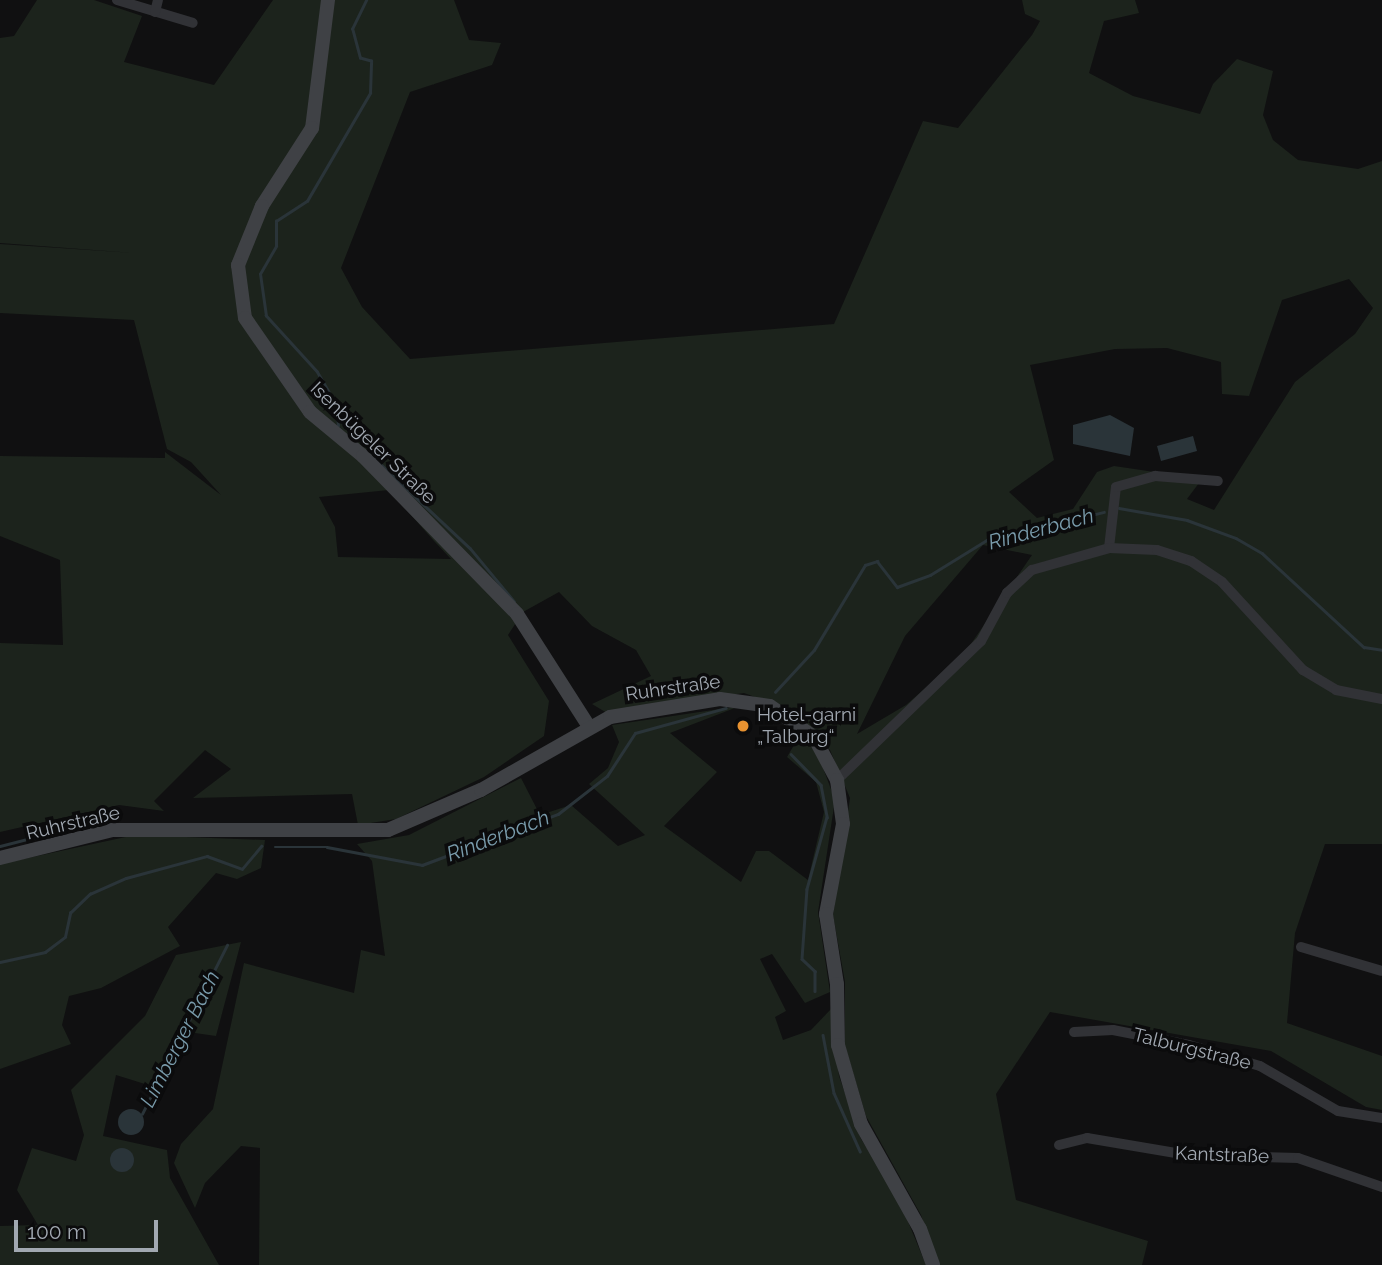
<!DOCTYPE html>
<html>
<head>
<meta charset="utf-8">
<style>
	body { margin:0 }
	#map { position:relative; width:1382px; height:1265px; overflow:hidden; background:#101011; font-family:Raleway,sans-serif }
	div>[style] { position:absolute }
	[style*='--x'] { left:calc(var(--x)*1px); top:calc(var(--y)*1px); width:calc(var(--w)*1px); rotate:calc(var(--a)*1deg) }
	.green>* { inset:0; background:#1c231c }
	.water>* { inset:0; background:#2a3439 }
	.round { border-radius:50% }
	.stream>* { height:2.5px; margin:-1.25px; padding:0 1.25px; transform-origin:1.25px; border-radius:1.25px; background:#2a3439 }
	.street>* { height:10px; margin:-5px; padding:0 5px; transform-origin:5px; border-radius:5px; background:#313236 }
	.secondary>* { height:14px; margin:-7px; padding:0 7px; transform-origin:7px; border-radius:7px; background:#3f4145 }
	.dots>* { width:19px; height:19px; translate:-50% -50%; box-sizing:border-box; border:4px solid #0b0b0c; border-radius:50% }
	span { translate:-50% -50%; white-space:nowrap; text-align:center; line-height:1.15; -webkit-text-stroke:7px #0b0b0c; paint-order:stroke }
	.street-label { font-size:19px; color:#a1a8b1 }
	.poi-label { font-size:19px; color:#a1a8b1 }
	.left { translate:0 -50%; text-align:left }
	.water-label { font-size:21px; color:#799bab; font-style:italic }
	.scale { position:absolute; left:14px; top:1220px; width:144px; height:32px; box-sizing:border-box; border:4px solid #a1a8b1; border-top:0; padding-left:9px; font-size:21px; line-height:24px; white-space:nowrap; color:#a1a8b1; -webkit-text-stroke:5px #0b0b0c; paint-order:stroke }
</style>
</head>
<body>
<div id="map">
	<div class="green">
		<div style="clip-path:polygon(evenodd,37px 0,94px 0,142px 16px,124px 62px,214px 85px,273px 0,454px 0,469px 40px,501px 43px,492px 65px,410px 92px,341px 268px,362px 307px,410px 359px,834px 324px,923px 121px,958px 128px,1032px 35px,1040px 21px,1025px 14px,1022px 0,1135px 0,1139px 13px,1104px 21px,1089px 73px,1133px 96px,1200px 114px,1213px 84px,1237px 59px,1273px 71px,1263px 115px,1273px 140px,1298px 160px,1358px 169px,1382px 161px,1382px 844px,1325px 844px,1295px 933px,1287px 1023px,1382px 1056px,1382px 1110px,1366px 1107px,1271px 1051px,1050px 1012px,996px 1094px,1016px 1200px,1148px 1241px,1142px 1265px,938px 1265px,921px 1215px,866px 1116px,845px 1046px,845px 982px,833px 915px,850px 798px,830px 750px,788px 709px,744px 693px,607px 713px,592px 704px,651px 676px,636px 650px,592px 626px,559px 592px,523px 612px,508px 635px,549px 701px,544px 736px,484px 777px,396px 819px,358px 825px,352px 794px,193px 798px,231px 769px,205px 750px,154px 801px,164px 811px,119px 805px,0 832px,0 643px,63px 645px,60px 560px,0 536px,0 456px,165px 458px,165px 452px,221px 495px,191px 462px,167px 449px,134px 320px,0 313px,0 244px,134px 253px,0 243px,0 38px,14px 36px,37px 0,1349px 279px,1373px 308px,1355px 334px,1295px 382px,1214px 510px,1187px 499px,1202px 479px,1114px 466px,1097px 472px,1073px 509px,1037px 518px,1009px 492px,1054px 460px,1030px 365px,1115px 349px,1167px 348px,1221px 362px,1222px 394px,1249px 396px,1282px 300px,1349px 279px,37px 0,389px 490px,434px 541px,451px 559px,338px 557px,335px 527px,319px 497px,389px 490px,37px 0,983px 545px,1032px 555px,964px 654px,906px 705px,857px 734px,905px 636px,983px 545px)"></div>
		<div style="clip-path:polygon(740px 706px,670px 733px,717px 772px,664px 826px,741px 882px,756px 851px,769px 851px,808px 880px,824px 812px,816px 782px,787px 757px,801px 733px,819px 757px,835px 800px,818px 912px,830px 992px,805px 1003px,772px 954px,760px 959px,786px 1011px,775px 1017px,783px 1040px,811px 1030px,831px 1009px,839px 1076px,861px 1139px,897px 1195px,926px 1265px,259px 1265px,260px 1148px,241px 1146px,205px 1183px,195px 1208px,174px 1163px,181px 1144px,213px 1109px,244px 963px,354px 993px,361px 950px,385px 956px,372px 861px,357px 844px,409px 835px,521px 778px,540px 815px,571px 805px,618px 846px,645px 835px,589px 784px,608px 768px,619px 742px,612px 725px)"></div>
		<div style="clip-path:polygon(135px 835px,265px 840px,261px 868px,237px 879px,216px 873px,168px 927px,180px 946px,101px 988px,69px 996px,62px 1025px,71px 1044px,0 1069px,0 864px)"></div>
		<div style="clip-path:polygon(241px 942px,216px 1036px,188px 1032px,161px 1089px,116px 1075px,103px 1136px,167px 1150px,170px 1178px,219px 1265px,0 1265px,0 1226px,38px 1225px,17px 1190px,32px 1148px,76px 1161px,84px 1135px,71px 1090px,145px 1016px,176px 955px)"></div>
	</div>
	<div class="water">
		<div style="clip-path:polygon(1110px 415px,1134px 428px,1130px 456px,1073px 444px,1073px 425px)"></div>
		<div style="clip-path:polygon(1193px 436px,1197px 451px,1161px 461px,1157px 446px)"></div>
		<div class="round" style="left:118px;top:1109px;width:26px;height:26px"></div>
		<div class="round" style="left:110px;top:1148px;width:24px;height:24px"></div>
	</div>
	<div class="stream">
		<div style="--x:338;--y:426;--w:21;--a:-95"></div>
		<div style="--x:336;--y:405;--w:38;--a:-120"></div>
		<div style="--x:317;--y:372;--w:76;--a:-132.3"></div>
		<div style="--x:266;--y:316;--w:42;--a:-98.1"></div>
		<div style="--x:260;--y:274;--w:32;--a:-60"></div>
		<div style="--x:276;--y:246;--w:25;--a:-90"></div>
		<div style="--x:276;--y:221;--w:37;--a:-33"></div>
		<div style="--x:307;--y:201;--w:125;--a:-59.7"></div>
		<div style="--x:370;--y:93;--w:32;--a:-88"></div>
		<div style="--x:371;--y:61;--w:11;--a:-165"></div>
		<div style="--x:360;--y:58;--w:30;--a:-105"></div>
		<div style="--x:352;--y:29;--w:32;--a:-64"></div>
		<div style="--x:374;--y:458;--w:132;--a:43.2"></div>
		<div style="--x:470;--y:548;--w:69;--a:50.3"></div>
		<div style="--x:1119;--y:508;--w:69;--a:10"></div>
		<div style="--x:1187;--y:520;--w:52;--a:20.2"></div>
		<div style="--x:1236;--y:538;--w:30;--a:30"></div>
		<div style="--x:1262;--y:553;--w:139;--a:42.7"></div>
		<div style="--x:1364;--y:647;--w:18;--a:9"></div>
		<div style="--x:775;--y:692;--w:57;--a:-47.1"></div>
		<div style="--x:814;--y:650;--w:99;--a:-59"></div>
		<div style="--x:865;--y:565;--w:13;--a:-18"></div>
		<div style="--x:877;--y:561;--w:33;--a:52"></div>
		<div style="--x:897;--y:587;--w:35;--a:-20"></div>
		<div style="--x:930;--y:575;--w:67;--a:-31.6"></div>
		<div style="--x:987;--y:540;--w:120;--a:-13.5"></div>
		<div style="--x:791;--y:754;--w:43;--a:45.9"></div>
		<div style="--x:821;--y:785;--w:33;--a:79"></div>
		<div style="--x:827;--y:817;--w:75;--a:105.5"></div>
		<div style="--x:807;--y:889;--w:70;--a:94.1"></div>
		<div style="--x:802;--y:959;--w:18;--a:43"></div>
		<div style="--x:815;--y:971;--w:20;--a:90"></div>
		<div style="--x:0;--y:846;--w:60;--a:-14.5"></div>
		<div style="--x:275;--y:847;--w:52;--a:0"></div>
		<div style="--x:327;--y:847;--w:97;--a:10.7"></div>
		<div style="--x:422;--y:865;--w:145;--a:-20.6"></div>
		<div style="--x:558;--y:814;--w:62;--a:-37.8"></div>
		<div style="--x:607;--y:776;--w:51;--a:-56.9"></div>
		<div style="--x:635;--y:733;--w:94;--a:-15.4"></div>
		<div style="--x:0;--y:962;--w:46;--a:-12.5"></div>
		<div style="--x:45;--y:952;--w:25;--a:-37"></div>
		<div style="--x:65;--y:937;--w:25;--a:-78"></div>
		<div style="--x:70;--y:913;--w:28;--a:-44"></div>
		<div style="--x:90;--y:894;--w:39;--a:-24"></div>
		<div style="--x:126;--y:878;--w:84;--a:-15.2"></div>
		<div style="--x:207;--y:856;--w:37;--a:20"></div>
		<div style="--x:242;--y:869;--w:30;--a:-50"></div>
		<div style="--x:823;--y:1035;--w:59;--a:79.3"></div>
		<div style="--x:834;--y:1093;--w:64;--a:65.9"></div>
		<div style="--x:142;--y:1114;--w:189;--a:-63.3"></div>
	</div>
	<div class="street">
		<div style="--x:117;--y:0;--w:79;--a:16.8"></div>
		<div style="--x:155;--y:12;--w:12;--a:-76"></div>
		<div style="--x:1109;--y:548;--w:61;--a:-83.5"></div>
		<div style="--x:1116;--y:487;--w:41;--a:-15.8"></div>
		<div style="--x:1155;--y:476;--w:63;--a:4.5"></div>
		<div style="--x:837;--y:780;--w:200;--a:-44"></div>
		<div style="--x:981;--y:641;--w:55;--a:-61.6"></div>
		<div style="--x:1007;--y:593;--w:34;--a:-43"></div>
		<div style="--x:1032;--y:570;--w:80;--a:-15.9"></div>
		<div style="--x:1109;--y:548;--w:48;--a:2.4"></div>
		<div style="--x:1157;--y:550;--w:36;--a:18"></div>
		<div style="--x:1191;--y:561;--w:37;--a:34"></div>
		<div style="--x:1222;--y:582;--w:120;--a:47.4"></div>
		<div style="--x:1303;--y:670;--w:39;--a:31"></div>
		<div style="--x:1336;--y:690;--w:47;--a:11.1"></div>
		<div style="--x:1301;--y:947;--w:84;--a:16.5"></div>
		<div style="--x:1074;--y:1032;--w:39;--a:-3"></div>
		<div style="--x:1113;--y:1030;--w:77;--a:11.2"></div>
		<div style="--x:1189;--y:1045;--w:74;--a:16.5"></div>
		<div style="--x:1260;--y:1066;--w:90;--a:30"></div>
		<div style="--x:1338;--y:1111;--w:45;--a:9"></div>
		<div style="--x:1059;--y:1145;--w:29;--a:-14"></div>
		<div style="--x:1087;--y:1138;--w:102;--a:9.6"></div>
		<div style="--x:1188;--y:1155;--w:110;--a:1.6"></div>
		<div style="--x:1298;--y:1158;--w:89;--a:19"></div>
	</div>
	<div class="secondary">
		<div style="--x:328;--y:0;--w:129;--a:97.1"></div>
		<div style="--x:312;--y:128;--w:93;--a:122.7"></div>
		<div style="--x:262;--y:206;--w:64;--a:112.1"></div>
		<div style="--x:238;--y:265;--w:53;--a:82.5"></div>
		<div style="--x:245;--y:318;--w:114;--a:55.3"></div>
		<div style="--x:310;--y:412;--w:69;--a:39.7"></div>
		<div style="--x:363;--y:456;--w:221;--a:45.7"></div>
		<div style="--x:517;--y:614;--w:132;--a:57.4"></div>
		<div style="--x:0;--y:858;--w:115;--a:-14"></div>
		<div style="--x:112;--y:830;--w:276;--a:0"></div>
		<div style="--x:388;--y:830;--w:101;--a:-23.3"></div>
		<div style="--x:481;--y:790;--w:148;--a:-29.5"></div>
		<div style="--x:610;--y:717;--w:111;--a:-9.3"></div>
		<div style="--x:720;--y:699;--w:50;--a:8"></div>
		<div style="--x:770;--y:706;--w:54;--a:35.2"></div>
		<div style="--x:814;--y:737;--w:49;--a:61.9"></div>
		<div style="--x:837;--y:780;--w:44;--a:82.2"></div>
		<div style="--x:843;--y:824;--w:92;--a:100.7"></div>
		<div style="--x:826;--y:914;--w:71;--a:81.1"></div>
		<div style="--x:837;--y:984;--w:61;--a:89.1"></div>
		<div style="--x:838;--y:1045;--w:82;--a:73.8"></div>
		<div style="--x:861;--y:1124;--w:120;--a:60.7"></div>
		<div style="--x:920;--y:1229;--w:38;--a:70"></div>
	</div>
	<div class="dots">
		<div style="left:743px;top:726px;background:#e89230"></div>
	</div>
	<div class="street-label">
		<span style="left:373px;top:443px;rotate:44deg">Isenbügeler Straße</span>
		<span style="left:673px;top:688px;rotate:-8deg">Ruhrstraße</span>
		<span style="left:73px;top:823px;rotate:-13deg">Ruhrstraße</span>
		<span style="left:1192px;top:1049px;rotate:14deg">Talburgstraße</span>
		<span style="left:1222px;top:1155px;rotate:2deg">Kantstraße</span>
	</div>
	<div class="poi-label">
		<span class="left" style="left:757px;top:726px">Hotel-garni<br>„Talburg“</span>
	</div>
	<div class="water-label">
		<span style="left:1041px;top:529px;rotate:-15deg">Rinderbach</span>
		<span style="left:498px;top:836px;rotate:-21deg">Rinderbach</span>
		<span style="left:180px;top:1039px;rotate:-63deg">Limberger Bach</span>
	</div>
	<div class="scale">100 m</div>
</div>
</body>
</html>
